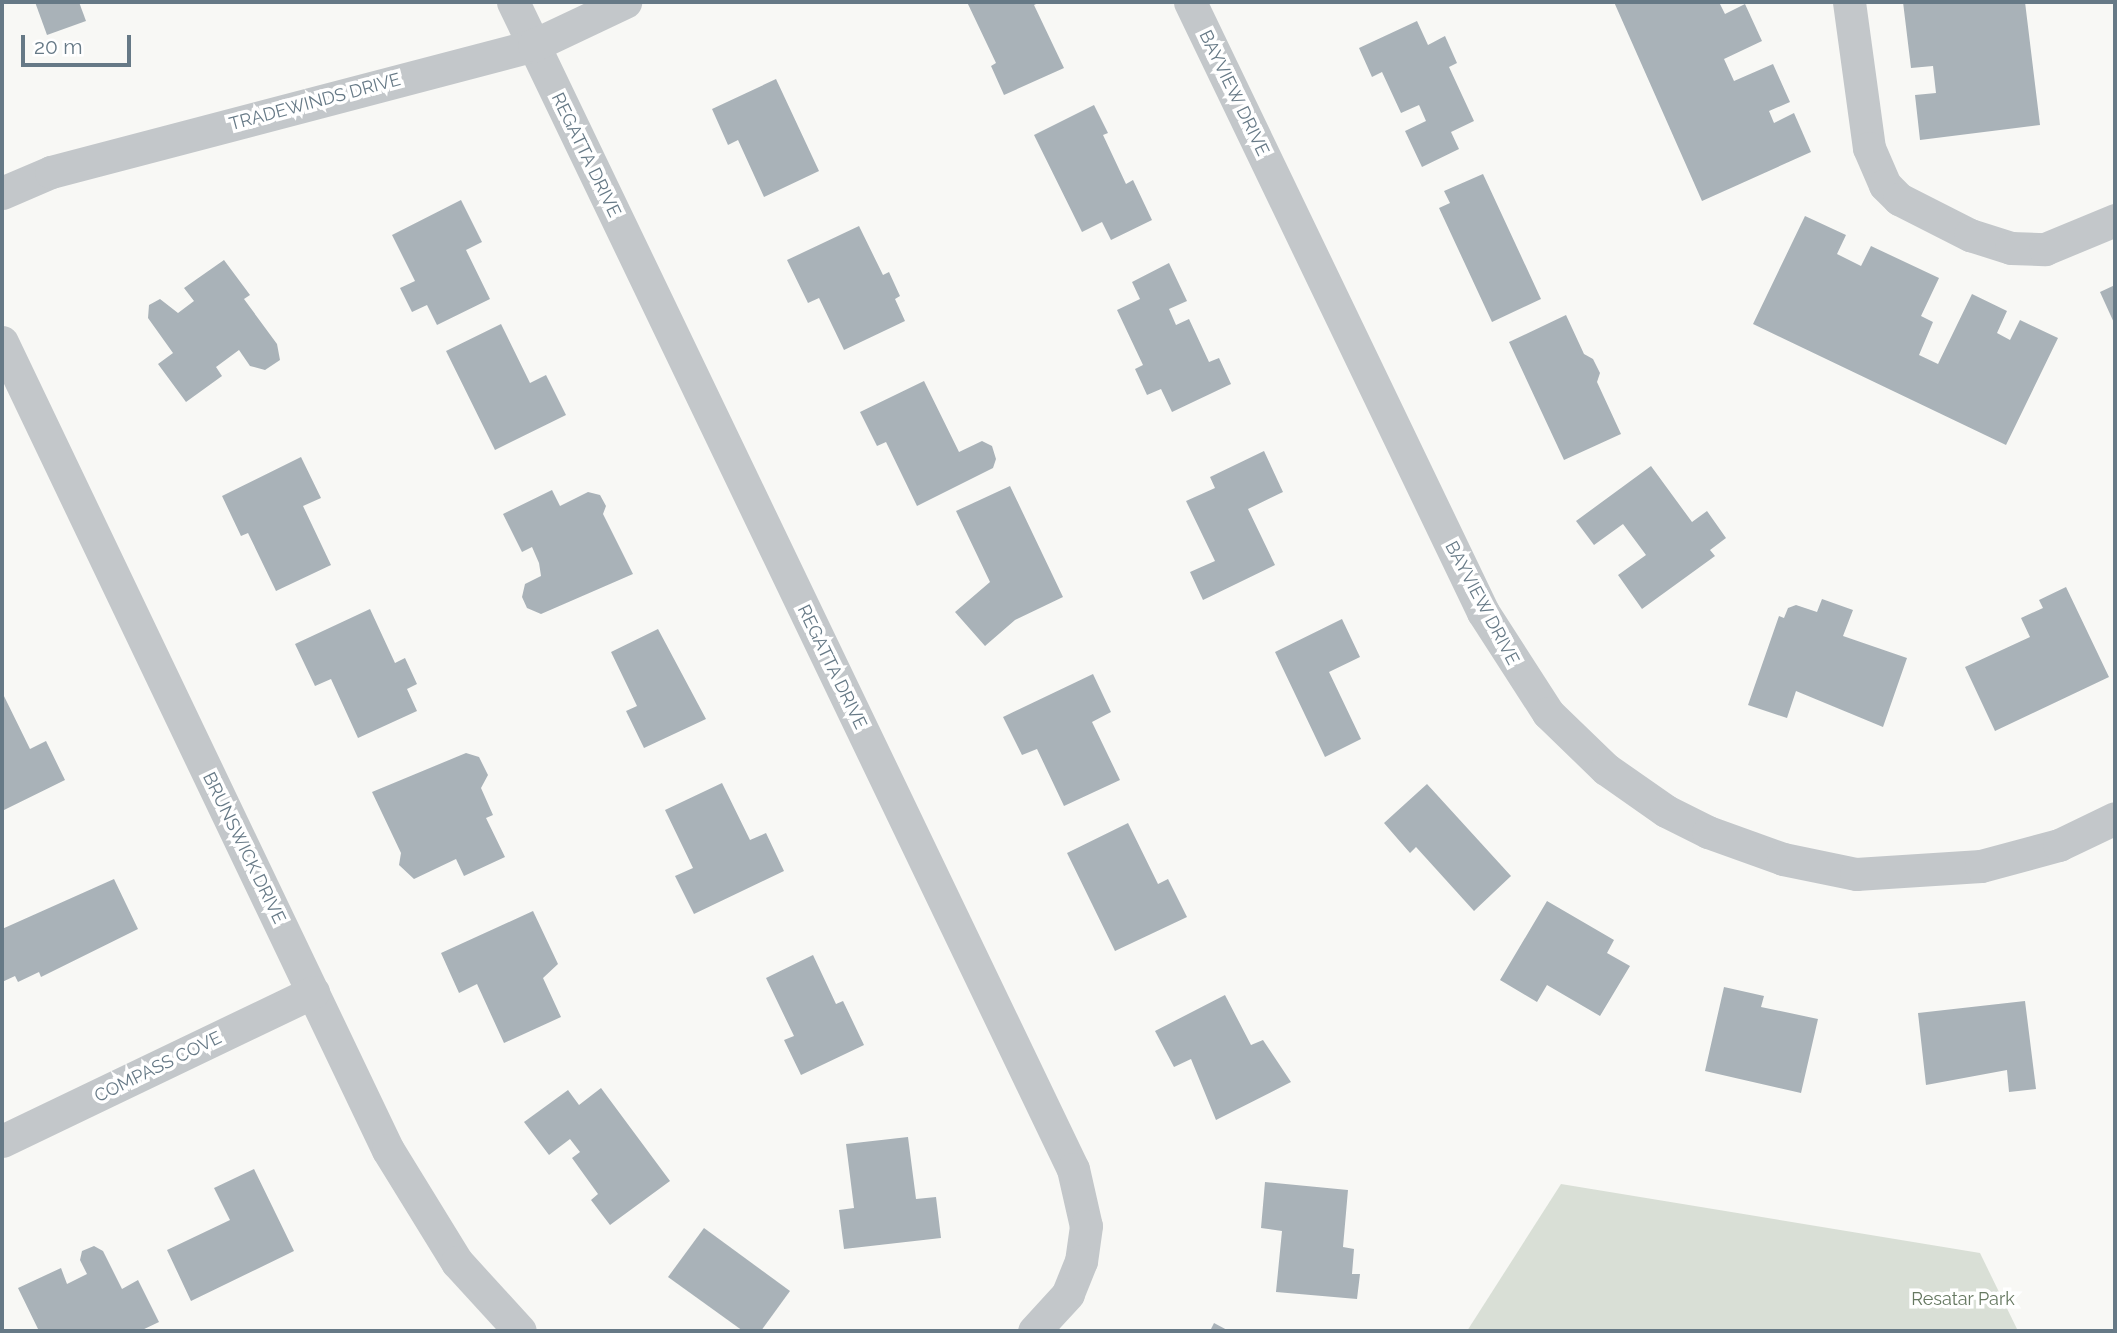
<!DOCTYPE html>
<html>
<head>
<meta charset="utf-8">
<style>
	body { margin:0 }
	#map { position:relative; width:2117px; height:1333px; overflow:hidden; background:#f8f8f5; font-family:Raleway,sans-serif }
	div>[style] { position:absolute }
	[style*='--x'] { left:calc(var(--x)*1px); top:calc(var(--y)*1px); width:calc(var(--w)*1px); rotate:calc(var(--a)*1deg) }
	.green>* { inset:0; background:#d9dfd6 }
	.building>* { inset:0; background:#a9b2b8 }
	.minor>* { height:33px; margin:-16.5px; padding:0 16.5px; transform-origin:16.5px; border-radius:16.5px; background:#c3c7ca }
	span { translate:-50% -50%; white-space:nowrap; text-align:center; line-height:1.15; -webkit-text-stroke:7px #fff; paint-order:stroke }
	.street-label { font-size:18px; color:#667986 }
	.park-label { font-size:18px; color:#667861 }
	.frame { position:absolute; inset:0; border:4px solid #667986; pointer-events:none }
	.scale { position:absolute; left:21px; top:35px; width:110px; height:32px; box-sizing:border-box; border:4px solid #667986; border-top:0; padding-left:9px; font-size:21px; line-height:24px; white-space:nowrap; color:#667986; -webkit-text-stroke:5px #fff; paint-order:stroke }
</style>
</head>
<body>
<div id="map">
	<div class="green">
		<div style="clip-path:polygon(1561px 1184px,1980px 1253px,2018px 1331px,1467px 1331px)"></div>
	</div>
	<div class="building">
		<div style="clip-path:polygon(35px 2px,79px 2px,86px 21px,47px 35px)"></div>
		<div style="clip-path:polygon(967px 2px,1040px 2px,1034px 5px,1064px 68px,1004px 95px,991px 66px,996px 63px)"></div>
		<div style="clip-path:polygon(1614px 2px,1719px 2px,1725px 14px,1745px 4px,1762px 41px,1724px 59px,1734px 81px,1773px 64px,1790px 102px,1769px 111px,1774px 123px,1794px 113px,1811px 152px,1702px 201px)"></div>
		<div style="clip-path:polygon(1903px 2px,2025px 2px,2040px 125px,1920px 140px,1915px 95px,1936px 93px,1933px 66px,1911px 68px)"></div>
		<div style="clip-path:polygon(1417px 21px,1428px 45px,1445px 36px,1457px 63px,1449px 67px,1474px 121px,1451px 132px,1459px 149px,1422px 167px,1405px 131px,1426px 121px,1419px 105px,1401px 113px,1382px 72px,1372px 77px,1359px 48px)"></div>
		<div style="clip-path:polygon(776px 79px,819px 171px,764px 197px,738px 140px,728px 145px,712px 109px)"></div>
		<div style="clip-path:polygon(1094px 105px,1108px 133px,1103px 135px,1126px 184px,1133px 180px,1152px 220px,1111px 240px,1102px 222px,1082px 232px,1034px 135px)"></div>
		<div style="clip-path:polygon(1483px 174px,1541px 299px,1492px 322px,1439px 208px,1450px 203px,1444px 191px)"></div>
		<div style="clip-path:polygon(461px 200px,482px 242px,466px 250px,490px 299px,437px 325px,427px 305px,412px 312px,400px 288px,415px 281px,392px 235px)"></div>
		<div style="clip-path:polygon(1805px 216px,1846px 235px,1837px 254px,1861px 266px,1871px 246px,1939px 278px,1921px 316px,1933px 322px,1919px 355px,1938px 364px,1972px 294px,2007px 311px,1997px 333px,2010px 340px,2020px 320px,2058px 338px,2006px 445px,1753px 324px)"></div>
		<div style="clip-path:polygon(859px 226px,883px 275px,889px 272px,900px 296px,895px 299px,905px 321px,844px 350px,819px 298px,808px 303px,787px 260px)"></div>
		<div style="clip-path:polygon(224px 260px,250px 295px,244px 299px,277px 344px,280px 360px,265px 370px,250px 366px,239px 350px,216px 367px,222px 376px,186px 402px,158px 364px,173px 353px,148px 318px,149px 305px,160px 299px,178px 313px,194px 301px,184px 288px)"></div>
		<div style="clip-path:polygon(1169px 263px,1187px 301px,1169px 309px,1176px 325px,1189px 319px,1209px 362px,1219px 358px,1231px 384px,1172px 412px,1161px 389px,1147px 395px,1135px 369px,1143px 365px,1117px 310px,1140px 299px,1132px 282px)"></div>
		<div style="clip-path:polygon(2115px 285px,2115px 325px,2100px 292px)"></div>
		<div style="clip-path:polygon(1566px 315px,1584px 354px,1593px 359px,1600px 373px,1597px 382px,1621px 434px,1564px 460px,1509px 342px)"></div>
		<div style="clip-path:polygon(501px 324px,530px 383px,546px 375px,566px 415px,495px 450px,446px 351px)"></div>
		<div style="clip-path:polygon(924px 381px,959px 452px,982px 441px,992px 446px,996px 459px,993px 468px,917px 506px,886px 442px,877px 446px,860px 412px)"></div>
		<div style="clip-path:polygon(1264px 451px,1283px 492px,1248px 509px,1275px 565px,1203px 600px,1190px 572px,1215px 561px,1186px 501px,1215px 488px,1210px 477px)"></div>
		<div style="clip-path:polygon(301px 457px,321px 498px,303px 506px,331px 565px,276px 591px,248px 533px,241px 536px,222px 496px)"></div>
		<div style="clip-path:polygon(1651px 466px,1692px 522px,1707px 511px,1726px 538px,1710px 550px,1715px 556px,1642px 609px,1618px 575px,1646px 555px,1623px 524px,1594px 545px,1576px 521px)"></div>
		<div style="clip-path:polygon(1010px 486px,1063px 597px,1015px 620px,985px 646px,955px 612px,990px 582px,956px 511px)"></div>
		<div style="clip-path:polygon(552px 490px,560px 506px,588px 492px,600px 495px,606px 506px,603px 514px,633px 574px,541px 614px,527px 608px,522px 597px,525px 584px,541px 576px,539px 563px,532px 547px,522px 552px,503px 514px)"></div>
		<div style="clip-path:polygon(2066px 587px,2109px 677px,1995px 731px,1965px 667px,2030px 637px,2021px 618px,2043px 608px,2039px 600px)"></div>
		<div style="clip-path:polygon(1822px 599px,1853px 610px,1843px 636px,1907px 658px,1883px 727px,1796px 691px,1787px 718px,1748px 705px,1779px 616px,1784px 618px,1788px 608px,1796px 605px,1817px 612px)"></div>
		<div style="clip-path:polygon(370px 609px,395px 663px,405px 658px,417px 684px,407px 689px,417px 711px,358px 738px,331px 679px,315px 686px,295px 644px)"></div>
		<div style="clip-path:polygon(1342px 619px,1360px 657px,1329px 672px,1361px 739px,1325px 757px,1275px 652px)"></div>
		<div style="clip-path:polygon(658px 629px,706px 719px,644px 748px,626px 711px,637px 706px,611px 652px)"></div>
		<div style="clip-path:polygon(1093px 674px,1111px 712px,1092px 722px,1120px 780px,1064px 806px,1037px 749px,1022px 755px,1003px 717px)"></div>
		<div style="clip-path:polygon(2px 692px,30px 749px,46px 741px,65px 780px,2px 811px)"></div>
		<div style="clip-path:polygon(466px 753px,479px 757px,488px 775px,481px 788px,493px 815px,486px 818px,505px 857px,464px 876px,456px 859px,414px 879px,399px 865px,401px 853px,372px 792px)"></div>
		<div style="clip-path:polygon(722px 783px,750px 840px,766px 833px,784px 871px,694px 914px,675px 876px,693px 868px,665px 810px)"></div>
		<div style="clip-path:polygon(1427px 784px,1511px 876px,1474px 911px,1416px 847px,1410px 853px,1384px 823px)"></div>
		<div style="clip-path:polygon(1128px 823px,1158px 884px,1168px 879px,1187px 917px,1115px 951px,1067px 853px)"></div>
		<div style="clip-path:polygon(114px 879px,138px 929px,41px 977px,39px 972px,18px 982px,15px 976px,2px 982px,2px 929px)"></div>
		<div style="clip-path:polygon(1547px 901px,1614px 940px,1607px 953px,1630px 966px,1600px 1016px,1547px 985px,1537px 1002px,1500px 980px)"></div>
		<div style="clip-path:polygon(533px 911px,558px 964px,543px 978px,561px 1017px,504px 1043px,477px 984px,459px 993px,441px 953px)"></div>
		<div style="clip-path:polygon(813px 955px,836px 1004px,843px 1001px,864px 1045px,801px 1075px,784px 1040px,794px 1036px,766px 978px)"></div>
		<div style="clip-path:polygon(1724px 987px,1764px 996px,1761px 1007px,1818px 1019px,1801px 1093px,1705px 1071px)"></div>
		<div style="clip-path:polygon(1225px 995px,1251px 1045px,1263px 1040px,1291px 1082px,1216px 1120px,1191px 1059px,1174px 1067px,1155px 1031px)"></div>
		<div style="clip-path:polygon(2025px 1001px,2036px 1089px,2009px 1092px,2007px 1070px,1926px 1085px,1918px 1013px)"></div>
		<div style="clip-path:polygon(601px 1088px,670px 1181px,610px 1225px,591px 1200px,598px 1194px,572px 1158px,580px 1152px,570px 1139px,549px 1155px,524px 1122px,568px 1090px,579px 1105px)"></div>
		<div style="clip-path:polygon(908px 1137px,916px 1199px,936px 1197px,941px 1238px,844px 1249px,839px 1210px,854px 1208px,846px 1144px)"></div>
		<div style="clip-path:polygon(254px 1169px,294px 1251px,191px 1301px,167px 1250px,230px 1220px,214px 1188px)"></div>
		<div style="clip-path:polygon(1265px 1182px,1348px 1190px,1343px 1247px,1354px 1249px,1352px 1274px,1360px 1274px,1357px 1299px,1276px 1292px,1282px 1231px,1261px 1228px)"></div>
		<div style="clip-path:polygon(704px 1228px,790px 1291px,761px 1331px,743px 1331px,668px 1277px)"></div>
		<div style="clip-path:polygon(94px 1246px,103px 1251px,122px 1289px,138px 1280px,159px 1322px,140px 1331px,39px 1331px,18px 1288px,61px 1268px,67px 1284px,87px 1274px,80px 1260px,82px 1251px)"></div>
		<div style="clip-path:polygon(1214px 1323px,1229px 1331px,1210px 1331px)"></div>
	</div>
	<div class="minor">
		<div style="--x:513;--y:2;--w:1294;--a:64.37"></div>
		<div style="--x:1073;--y:1169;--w:58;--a:77.2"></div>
		<div style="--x:1086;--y:1226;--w:35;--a:98"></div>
		<div style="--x:1081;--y:1261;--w:35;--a:112"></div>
		<div style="--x:1068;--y:1294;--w:50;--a:132.6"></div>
		<div style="--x:1190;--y:2;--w:677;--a:64.34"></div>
		<div style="--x:1483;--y:612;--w:120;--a:57.2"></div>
		<div style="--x:1548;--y:713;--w:81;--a:44"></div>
		<div style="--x:1606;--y:769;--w:73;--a:35"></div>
		<div style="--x:1666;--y:811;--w:47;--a:26.6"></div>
		<div style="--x:1708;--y:832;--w:80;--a:19.8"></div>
		<div style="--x:1783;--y:859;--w:75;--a:11.6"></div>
		<div style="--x:1856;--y:874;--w:125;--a:-3.7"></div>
		<div style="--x:1981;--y:866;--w:81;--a:-15.1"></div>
		<div style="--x:2059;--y:845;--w:62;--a:-25.7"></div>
		<div style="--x:1849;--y:2;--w:147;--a:82.2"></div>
		<div style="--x:1869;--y:148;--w:40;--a:66.6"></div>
		<div style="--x:1885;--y:185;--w:20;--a:45"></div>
		<div style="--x:1899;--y:199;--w:80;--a:26.9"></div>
		<div style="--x:1970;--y:235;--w:43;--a:17.6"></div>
		<div style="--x:2011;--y:248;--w:34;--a:2"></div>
		<div style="--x:2045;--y:249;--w:76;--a:-22.5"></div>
		<div style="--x:2;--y:193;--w:53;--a:-23.2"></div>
		<div style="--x:51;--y:172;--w:499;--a:-14.7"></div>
		<div style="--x:534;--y:45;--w:101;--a:-25.3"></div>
		<div style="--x:2;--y:342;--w:895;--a:64.47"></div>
		<div style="--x:388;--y:1150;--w:132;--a:58.4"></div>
		<div style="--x:457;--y:1262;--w:93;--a:47.6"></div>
		<div style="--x:2;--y:1141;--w:345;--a:-25.6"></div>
	</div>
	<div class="street-label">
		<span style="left:1234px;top:93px;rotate:64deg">BAYVIEW DRIVE</span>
		<span style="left:315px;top:102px;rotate:-15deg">TRADEWINDS DRIVE</span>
		<span style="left:586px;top:155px;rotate:64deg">REGATTA DRIVE</span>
		<span style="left:1482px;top:603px;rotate:62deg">BAYVIEW DRIVE</span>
		<span style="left:832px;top:667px;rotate:64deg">REGATTA DRIVE</span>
		<span style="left:244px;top:848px;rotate:64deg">BRUNSWICK DRIVE</span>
		<span style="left:158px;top:1067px;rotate:-26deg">COMPASS COVE</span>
	</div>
	<div class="park-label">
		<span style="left:1963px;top:1299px">Resatar Park</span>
	</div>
	<div class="frame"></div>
	<div class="scale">20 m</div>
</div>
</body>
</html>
